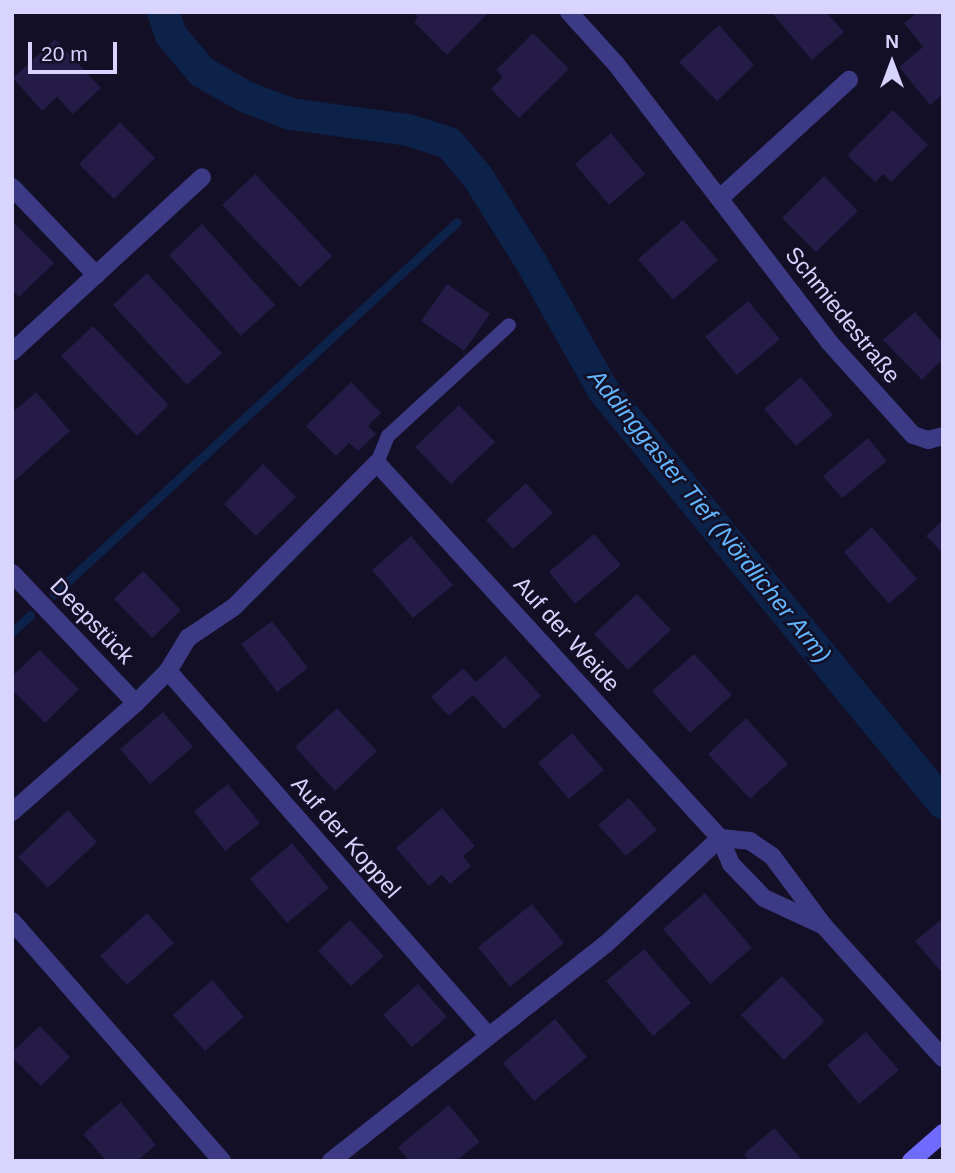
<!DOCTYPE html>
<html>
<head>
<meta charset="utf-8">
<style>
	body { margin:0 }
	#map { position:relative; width:955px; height:1173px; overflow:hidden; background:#130f26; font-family:Arial,sans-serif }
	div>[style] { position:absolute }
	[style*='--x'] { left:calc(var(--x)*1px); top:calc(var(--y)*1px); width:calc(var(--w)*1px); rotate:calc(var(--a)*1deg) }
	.stream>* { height:9px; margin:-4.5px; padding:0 4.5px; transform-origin:4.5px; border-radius:4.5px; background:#0c2248 }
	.canal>* { height:32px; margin:-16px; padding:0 16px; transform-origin:16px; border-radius:16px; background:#0c2248 }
	.building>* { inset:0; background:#241b47 }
	.service>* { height:14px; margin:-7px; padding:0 7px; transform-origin:7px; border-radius:7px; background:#3d3a85 }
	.minor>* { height:18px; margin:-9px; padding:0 9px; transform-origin:9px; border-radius:9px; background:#3d3a85 }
	.secondary>* { height:18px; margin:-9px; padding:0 9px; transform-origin:9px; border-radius:9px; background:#6f6bff }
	span { translate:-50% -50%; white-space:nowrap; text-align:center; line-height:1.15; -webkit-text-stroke:5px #130f26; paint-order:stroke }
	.street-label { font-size:23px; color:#d9d4ff }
	.water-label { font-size:24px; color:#62b6ff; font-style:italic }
	.frame { position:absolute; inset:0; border:14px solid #d9d4ff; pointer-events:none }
	.north { position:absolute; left:857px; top:28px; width:70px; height:70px; -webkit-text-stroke:5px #130f26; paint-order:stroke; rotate:0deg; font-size:19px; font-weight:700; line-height:28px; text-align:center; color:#d9d4ff }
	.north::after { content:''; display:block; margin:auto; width:24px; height:32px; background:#d9d4ff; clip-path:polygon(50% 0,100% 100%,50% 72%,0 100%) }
	.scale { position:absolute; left:28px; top:42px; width:89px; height:32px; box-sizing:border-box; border:4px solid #d9d4ff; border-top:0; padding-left:9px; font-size:21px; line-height:24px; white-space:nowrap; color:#d9d4ff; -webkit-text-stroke:5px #130f26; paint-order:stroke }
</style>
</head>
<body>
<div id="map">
	<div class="stream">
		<div style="--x:54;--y:594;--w:548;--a:-42.71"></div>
		<div style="--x:12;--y:632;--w:25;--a:-43"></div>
	</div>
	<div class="canal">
		<div style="--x:163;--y:12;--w:24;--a:71"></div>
		<div style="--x:171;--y:35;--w:48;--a:50"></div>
		<div style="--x:202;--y:72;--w:51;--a:29.6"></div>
		<div style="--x:246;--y:97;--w:48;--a:20.7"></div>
		<div style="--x:291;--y:114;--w:118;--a:7.8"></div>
		<div style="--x:408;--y:130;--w:43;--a:17.6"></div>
		<div style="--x:449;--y:143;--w:43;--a:49.7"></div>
		<div style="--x:477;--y:176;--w:102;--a:57.9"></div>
		<div style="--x:531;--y:262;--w:147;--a:60.6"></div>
		<div style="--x:603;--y:390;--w:535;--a:50.54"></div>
	</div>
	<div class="building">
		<div style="clip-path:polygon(413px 12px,485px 12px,487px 14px,447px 55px,414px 22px,418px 17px)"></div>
		<div style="clip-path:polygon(771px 12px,826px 12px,844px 32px,812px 60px)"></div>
		<div style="clip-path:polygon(918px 12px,938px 12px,943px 18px,943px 94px,930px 105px,899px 67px,923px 47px,904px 23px)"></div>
		<div style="clip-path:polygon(719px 25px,754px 65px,717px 101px,679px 62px)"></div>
		<div style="clip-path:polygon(533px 33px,569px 69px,519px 118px,491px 89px,503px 77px,496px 70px)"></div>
		<div style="clip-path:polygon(55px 39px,101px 88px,73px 114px,57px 97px,42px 111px,13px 78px)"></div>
		<div style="clip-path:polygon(893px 110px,928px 145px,891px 182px,883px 174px,875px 182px,847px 155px)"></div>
		<div style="clip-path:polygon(120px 122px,155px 158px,114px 199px,79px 164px)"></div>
		<div style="clip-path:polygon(611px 133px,645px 174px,609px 205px,575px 164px)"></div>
		<div style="clip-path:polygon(255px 174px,332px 256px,300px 287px,222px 205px)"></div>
		<div style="clip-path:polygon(824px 176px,858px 211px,816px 252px,782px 218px)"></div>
		<div style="clip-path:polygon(683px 220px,718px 260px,673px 300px,638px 259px)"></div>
		<div style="clip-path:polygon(12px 221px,54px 263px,19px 297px,12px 290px)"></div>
		<div style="clip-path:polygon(202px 224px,275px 305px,241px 336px,169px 255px)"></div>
		<div style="clip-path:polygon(147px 273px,222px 353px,187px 385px,113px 305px)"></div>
		<div style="clip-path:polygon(447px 284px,490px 314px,464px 351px,421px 321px)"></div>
		<div style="clip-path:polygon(748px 301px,780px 339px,737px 375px,705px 337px)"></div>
		<div style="clip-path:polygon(915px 312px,943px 343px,943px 359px,922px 380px,883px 340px)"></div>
		<div style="clip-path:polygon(93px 326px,169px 405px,137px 436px,61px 356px)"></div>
		<div style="clip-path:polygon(801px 377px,833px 415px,796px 446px,764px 409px)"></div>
		<div style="clip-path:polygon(351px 382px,381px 413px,368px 426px,376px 434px,358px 451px,349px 443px,336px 456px,306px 426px)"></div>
		<div style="clip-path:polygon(36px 392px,70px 431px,12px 483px,12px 413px)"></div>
		<div style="clip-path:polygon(459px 405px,495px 442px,451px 484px,415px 447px)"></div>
		<div style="clip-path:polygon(868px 438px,887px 461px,842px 498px,823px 476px)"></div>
		<div style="clip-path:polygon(263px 464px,296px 497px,256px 536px,224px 504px)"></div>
		<div style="clip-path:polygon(526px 483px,553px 513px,513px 549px,486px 520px)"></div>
		<div style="clip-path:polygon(943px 520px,943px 553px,926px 536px)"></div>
		<div style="clip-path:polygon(872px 527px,917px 579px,889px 604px,844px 552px)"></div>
		<div style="clip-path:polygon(594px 534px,621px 565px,575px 604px,549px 572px)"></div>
		<div style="clip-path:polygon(411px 536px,453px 585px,413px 618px,372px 570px)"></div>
		<div style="clip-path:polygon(143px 571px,181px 610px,152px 638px,114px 599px)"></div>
		<div style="clip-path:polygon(637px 594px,671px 630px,628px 670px,594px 634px)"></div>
		<div style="clip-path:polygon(272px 621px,308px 668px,277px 692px,241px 644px)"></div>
		<div style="clip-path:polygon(40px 650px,79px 689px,45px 723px,12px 690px,12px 676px)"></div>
		<div style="clip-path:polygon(694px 654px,732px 695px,690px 733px,652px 691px)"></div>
		<div style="clip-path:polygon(505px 656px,541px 696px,504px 729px,473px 695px,449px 716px,431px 697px,463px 668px,476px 682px)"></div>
		<div style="clip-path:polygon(337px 708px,377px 751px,335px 791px,295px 747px)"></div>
		<div style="clip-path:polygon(163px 712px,193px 747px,150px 784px,120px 749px)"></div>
		<div style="clip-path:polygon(746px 718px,788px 764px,750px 799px,708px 754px)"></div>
		<div style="clip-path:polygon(572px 733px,604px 770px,569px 799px,538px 763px)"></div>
		<div style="clip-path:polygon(228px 784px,260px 823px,225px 851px,194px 811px)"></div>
		<div style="clip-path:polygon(629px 798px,657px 830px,626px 856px,598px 825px)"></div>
		<div style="clip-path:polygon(442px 808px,475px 846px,463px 856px,471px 866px,450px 884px,442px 875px,429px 886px,396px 848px)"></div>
		<div style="clip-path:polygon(68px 810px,97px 842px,48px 888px,18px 857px)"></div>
		<div style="clip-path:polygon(292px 843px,329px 888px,287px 923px,250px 879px)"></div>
		<div style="clip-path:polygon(705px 893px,752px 948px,710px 984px,663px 929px)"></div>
		<div style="clip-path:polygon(532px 904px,564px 943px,510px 987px,478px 947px)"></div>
		<div style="clip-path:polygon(147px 913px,174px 943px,127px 985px,100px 956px)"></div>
		<div style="clip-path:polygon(943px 918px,943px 974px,915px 941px)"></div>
		<div style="clip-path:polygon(350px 920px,384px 956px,351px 986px,318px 951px)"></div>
		<div style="clip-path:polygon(644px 949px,691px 1003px,653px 1036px,606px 981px)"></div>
		<div style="clip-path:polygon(782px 976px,825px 1021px,784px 1060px,741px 1015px)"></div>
		<div style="clip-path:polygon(212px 980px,244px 1017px,205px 1051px,173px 1015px)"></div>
		<div style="clip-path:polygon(418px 984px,447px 1017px,412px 1047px,383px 1015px)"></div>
		<div style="clip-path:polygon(555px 1019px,587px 1057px,534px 1101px,503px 1063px)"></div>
		<div style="clip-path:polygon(40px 1026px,70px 1057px,41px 1086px,12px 1057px,12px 1052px)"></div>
		<div style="clip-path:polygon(866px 1032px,899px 1070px,859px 1104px,827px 1065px)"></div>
		<div style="clip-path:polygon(121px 1102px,156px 1145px,137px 1161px,106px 1161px,83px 1134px)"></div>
		<div style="clip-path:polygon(449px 1105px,480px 1142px,456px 1161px,409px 1161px,398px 1147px)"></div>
		<div style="clip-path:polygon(774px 1128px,803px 1161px,749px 1161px,744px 1154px)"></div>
	</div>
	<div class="service">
		<div style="--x:377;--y:463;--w:29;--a:-68"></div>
		<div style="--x:388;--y:436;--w:164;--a:-42.5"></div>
	</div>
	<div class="minor">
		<div style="--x:569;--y:12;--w:70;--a:47.9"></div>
		<div style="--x:616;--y:64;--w:350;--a:52.5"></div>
		<div style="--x:829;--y:342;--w:125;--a:47.9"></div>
		<div style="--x:913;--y:435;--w:16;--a:18"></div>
		<div style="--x:928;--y:440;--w:16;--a:-15"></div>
		<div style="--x:12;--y:187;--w:122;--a:46.3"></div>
		<div style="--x:720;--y:198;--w:175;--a:-42.5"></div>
		<div style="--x:12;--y:352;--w:258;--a:-42.6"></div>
		<div style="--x:12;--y:573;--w:180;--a:46.4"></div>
		<div style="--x:168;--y:671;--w:485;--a:48.7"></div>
		<div style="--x:12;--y:812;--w:165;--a:-41.3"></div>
		<div style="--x:136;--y:703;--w:45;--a:-45"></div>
		<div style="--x:168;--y:671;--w:39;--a:-59"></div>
		<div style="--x:188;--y:638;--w:55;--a:-34"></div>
		<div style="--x:234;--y:607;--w:203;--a:-45.2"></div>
		<div style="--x:377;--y:463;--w:508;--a:47.55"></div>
		<div style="--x:720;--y:838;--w:28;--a:67"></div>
		<div style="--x:731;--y:864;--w:47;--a:45.9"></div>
		<div style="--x:764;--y:898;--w:66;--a:25"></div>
		<div style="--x:824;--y:926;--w:87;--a:-126.6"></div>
		<div style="--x:772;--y:856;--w:27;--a:-146"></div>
		<div style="--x:750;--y:841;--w:30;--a:-174"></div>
		<div style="--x:12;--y:921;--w:319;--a:48.8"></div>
		<div style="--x:824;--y:926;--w:178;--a:48"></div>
		<div style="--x:331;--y:1161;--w:350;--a:-38.3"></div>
		<div style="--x:606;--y:944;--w:156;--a:-42.9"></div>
	</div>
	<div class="secondary">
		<div style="--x:911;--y:1161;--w:43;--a:-41.2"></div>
	</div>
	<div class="street-label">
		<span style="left:843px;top:315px;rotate:51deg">Schmiedestraße</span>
		<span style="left:92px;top:621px;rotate:46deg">Deepstück</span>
		<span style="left:567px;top:634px;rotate:48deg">Auf der Weide</span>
		<span style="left:346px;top:837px;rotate:49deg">Auf der Koppel</span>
	</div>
	<div class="water-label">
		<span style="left:710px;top:516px;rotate:51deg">Addinggaster Tief (Nördlicher Arm)</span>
	</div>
	<div class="frame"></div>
	<div class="north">N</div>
	<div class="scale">20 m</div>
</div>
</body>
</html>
